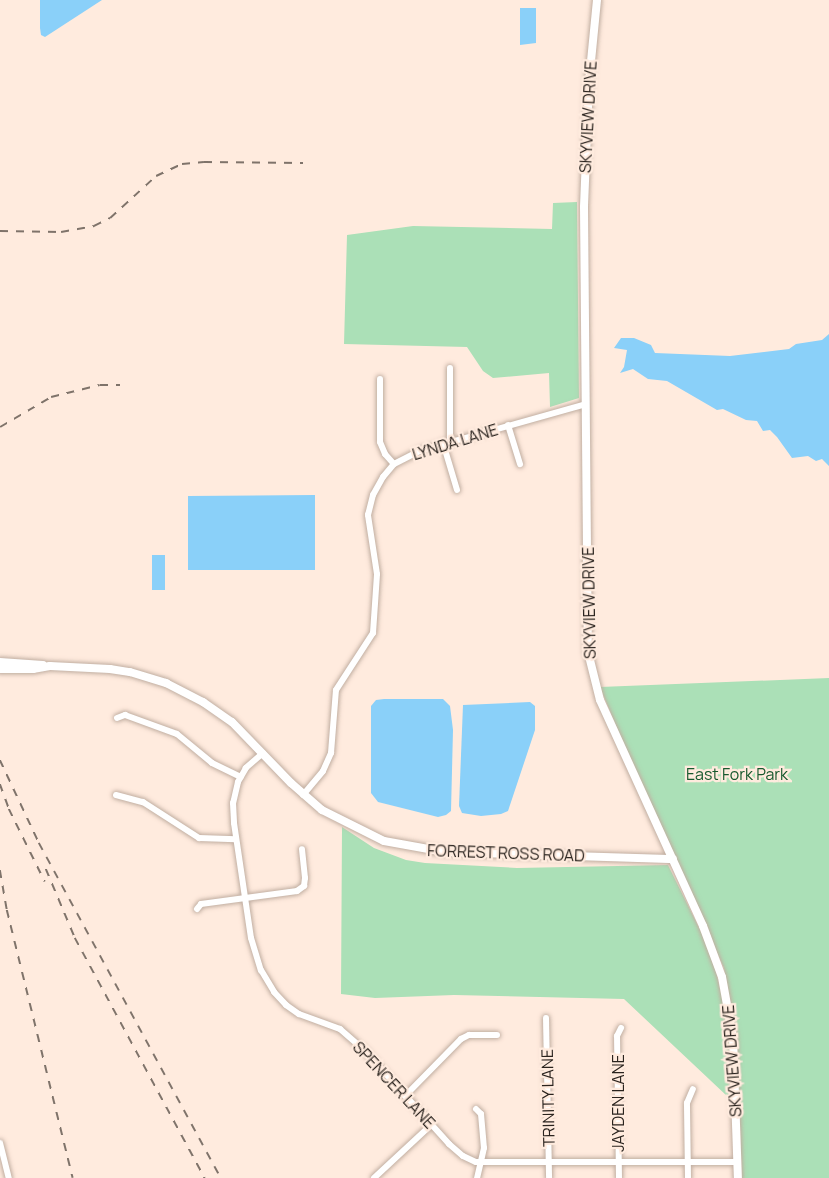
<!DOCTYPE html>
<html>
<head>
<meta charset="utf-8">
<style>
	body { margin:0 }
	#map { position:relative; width:829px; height:1178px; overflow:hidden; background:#ffebde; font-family:Manrope,sans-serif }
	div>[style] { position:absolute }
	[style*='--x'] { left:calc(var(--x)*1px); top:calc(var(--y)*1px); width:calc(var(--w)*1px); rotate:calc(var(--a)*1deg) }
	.green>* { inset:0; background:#abe0b7 }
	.water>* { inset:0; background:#8ad0f9 }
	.roads { filter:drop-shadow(0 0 2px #c1aea1) drop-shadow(0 0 2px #c1aea1) }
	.street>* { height:6px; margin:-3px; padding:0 3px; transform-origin:3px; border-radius:3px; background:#fff }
	.secondary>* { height:8px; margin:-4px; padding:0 4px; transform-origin:4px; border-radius:4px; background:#fff }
	.rail>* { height:1.5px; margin-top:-0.75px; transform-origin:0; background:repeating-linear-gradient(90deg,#7f736a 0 8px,transparent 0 16px) }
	span { translate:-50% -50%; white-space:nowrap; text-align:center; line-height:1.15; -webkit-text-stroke:4.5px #ffebde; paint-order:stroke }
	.street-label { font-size:16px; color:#2a231e }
	.park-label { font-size:16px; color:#17592e }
</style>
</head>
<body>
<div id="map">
	<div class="green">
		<div style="clip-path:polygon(577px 202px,579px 398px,550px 407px,549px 373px,493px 378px,483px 371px,467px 347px,344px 344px,347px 235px,413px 226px,552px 229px,553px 203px)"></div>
		<div style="clip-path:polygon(829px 678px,829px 1178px,742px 1178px,737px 1035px,724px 968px,632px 764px,600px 687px)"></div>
		<div style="clip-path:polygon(342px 827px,374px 848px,406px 860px,425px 863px,517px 868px,668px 865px,705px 940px,716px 971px,730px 1035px,733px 1096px,727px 1096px,624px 999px,454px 995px,375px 998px,341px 994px)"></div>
	</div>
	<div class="water">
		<div style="clip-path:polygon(40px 0,102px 0,45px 37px,41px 35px,40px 28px)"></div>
		<div style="clip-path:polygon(520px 8px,536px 8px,536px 43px,520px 45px)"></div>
		<div style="clip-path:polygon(829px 334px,829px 466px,822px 459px,816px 461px,808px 456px,792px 458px,777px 437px,770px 430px,763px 431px,757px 421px,746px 420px,723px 409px,717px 410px,667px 381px,648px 379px,633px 369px,620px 373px,624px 367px,627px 350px,614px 348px,621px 338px,634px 338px,651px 345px,655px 353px,730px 356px,789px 349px,796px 344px,822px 340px)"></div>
		<div style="clip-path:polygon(315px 495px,315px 570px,188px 570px,188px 496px)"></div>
		<div style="clip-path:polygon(152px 555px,165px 555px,165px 590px,152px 590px)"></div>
		<div style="clip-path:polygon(384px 699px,443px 699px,450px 706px,453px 730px,451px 811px,446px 815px,438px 817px,378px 802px,371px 793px,371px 706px,376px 700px)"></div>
		<div style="clip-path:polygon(530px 702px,535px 706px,535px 730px,508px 811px,501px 814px,481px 816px,462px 813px,459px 806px,463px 705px)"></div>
	</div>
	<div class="roads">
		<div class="street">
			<div style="--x:380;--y:379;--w:63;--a:90"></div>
			<div style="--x:380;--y:442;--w:13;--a:67"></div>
			<div style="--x:385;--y:454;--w:13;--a:48"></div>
			<div style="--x:508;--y:425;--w:41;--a:72.9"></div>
			<div style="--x:450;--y:441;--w:73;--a:-90"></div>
			<div style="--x:443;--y:443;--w:49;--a:73.4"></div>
			<div style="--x:117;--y:718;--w:9;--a:-21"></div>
			<div style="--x:125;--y:715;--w:55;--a:20.1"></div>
			<div style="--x:177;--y:734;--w:45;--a:39.6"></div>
			<div style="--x:212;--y:763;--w:32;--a:26"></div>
			<div style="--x:263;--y:753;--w:23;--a:139"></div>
			<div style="--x:246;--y:768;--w:16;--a:120"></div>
			<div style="--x:238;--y:782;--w:22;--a:103"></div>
			<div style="--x:233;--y:803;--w:20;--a:87"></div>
			<div style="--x:234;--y:823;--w:116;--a:81.6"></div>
			<div style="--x:251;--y:938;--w:34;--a:73"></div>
			<div style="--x:261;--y:970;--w:26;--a:59"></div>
			<div style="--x:274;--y:992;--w:18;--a:47"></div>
			<div style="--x:286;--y:1005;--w:16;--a:35"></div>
			<div style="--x:299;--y:1014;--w:44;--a:20.1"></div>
			<div style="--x:340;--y:1029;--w:35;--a:41"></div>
			<div style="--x:366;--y:1052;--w:124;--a:47.9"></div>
			<div style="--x:449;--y:1144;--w:18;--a:41"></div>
			<div style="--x:463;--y:1156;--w:14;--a:25"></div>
			<div style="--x:476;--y:1162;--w:262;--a:0"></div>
			<div style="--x:116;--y:795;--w:28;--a:15"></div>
			<div style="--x:143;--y:802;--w:67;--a:32.7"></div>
			<div style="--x:199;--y:838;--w:37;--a:2"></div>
			<div style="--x:303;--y:795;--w:31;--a:-50"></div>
			<div style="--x:323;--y:771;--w:20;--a:-66"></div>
			<div style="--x:331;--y:753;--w:63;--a:-85.5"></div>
			<div style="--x:336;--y:690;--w:68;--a:-57"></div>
			<div style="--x:373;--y:633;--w:59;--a:-86.1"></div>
			<div style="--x:377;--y:574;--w:60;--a:-98.7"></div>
			<div style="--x:368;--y:515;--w:21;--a:-76"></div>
			<div style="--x:373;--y:495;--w:21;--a:-61"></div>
			<div style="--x:383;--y:477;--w:17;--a:-50"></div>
			<div style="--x:394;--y:464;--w:28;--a:-27"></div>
			<div style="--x:419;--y:451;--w:173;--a:-15.7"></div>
			<div style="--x:197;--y:909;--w:6;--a:-51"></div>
			<div style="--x:201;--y:904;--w:97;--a:-7.7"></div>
			<div style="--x:297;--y:891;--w:9;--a:-36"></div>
			<div style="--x:304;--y:886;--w:8;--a:-83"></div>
			<div style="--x:305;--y:878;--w:29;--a:-96"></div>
			<div style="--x:546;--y:1018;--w:160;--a:88.9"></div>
			<div style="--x:405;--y:1096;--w:80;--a:-45.5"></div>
			<div style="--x:461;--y:1039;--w:9;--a:-27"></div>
			<div style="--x:469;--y:1035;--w:28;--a:0"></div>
			<div style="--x:476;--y:1109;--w:7;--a:45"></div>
			<div style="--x:481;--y:1114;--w:34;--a:85"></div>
			<div style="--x:484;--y:1148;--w:31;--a:103"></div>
			<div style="--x:0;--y:1143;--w:36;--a:76"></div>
			<div style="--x:374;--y:1178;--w:78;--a:-42.9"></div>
			<div style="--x:619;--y:1178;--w:142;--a:-90.8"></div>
			<div style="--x:617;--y:1036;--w:9;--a:-63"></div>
			<div style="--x:688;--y:1178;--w:75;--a:-90.8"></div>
			<div style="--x:687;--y:1103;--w:15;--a:-67"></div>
		</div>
		<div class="secondary">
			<div style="--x:597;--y:0;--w:82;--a:95.6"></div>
			<div style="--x:589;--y:82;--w:125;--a:92.3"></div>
			<div style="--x:584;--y:207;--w:445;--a:89.5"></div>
			<div style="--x:588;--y:652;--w:49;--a:76"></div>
			<div style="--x:600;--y:700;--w:248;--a:65.5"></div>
			<div style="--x:703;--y:926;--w:54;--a:69.6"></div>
			<div style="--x:722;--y:977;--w:62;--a:79.8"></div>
			<div style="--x:733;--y:1038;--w:140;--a:88"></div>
			<div style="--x:0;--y:662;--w:43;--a:4"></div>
			<div style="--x:0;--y:669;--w:33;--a:0"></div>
			<div style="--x:33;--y:669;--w:17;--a:-10"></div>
			<div style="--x:50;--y:666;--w:60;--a:2.9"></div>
			<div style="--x:110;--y:669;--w:20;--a:9"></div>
			<div style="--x:130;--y:672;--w:38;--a:17"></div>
			<div style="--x:166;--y:683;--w:42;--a:27.2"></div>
			<div style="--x:203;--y:702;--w:35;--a:35"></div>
			<div style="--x:232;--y:722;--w:85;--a:46"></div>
			<div style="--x:291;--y:783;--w:41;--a:41.1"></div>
			<div style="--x:322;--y:810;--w:69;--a:26.6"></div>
			<div style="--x:384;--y:841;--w:62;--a:10.2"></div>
			<div style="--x:445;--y:852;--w:228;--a:1.8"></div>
		</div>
	</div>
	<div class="rail">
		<div style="--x:0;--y:231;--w:61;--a:0.9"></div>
		<div style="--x:61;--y:232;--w:34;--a:-10"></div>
		<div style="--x:94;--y:226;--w:18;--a:-27"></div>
		<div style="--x:110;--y:218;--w:62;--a:-42.4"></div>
		<div style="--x:156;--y:176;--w:29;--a:-25"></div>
		<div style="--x:182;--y:164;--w:22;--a:-5"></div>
		<div style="--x:204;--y:162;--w:99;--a:0.6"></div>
		<div style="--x:0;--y:427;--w:59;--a:-30.5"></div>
		<div style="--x:51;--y:397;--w:50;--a:-13.8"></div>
		<div style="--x:100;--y:385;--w:20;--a:0"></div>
		<div style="--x:0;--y:760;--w:92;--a:64.8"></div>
		<div style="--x:39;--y:843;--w:381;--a:61.5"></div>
		<div style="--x:0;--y:784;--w:27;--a:70"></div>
		<div style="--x:9;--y:809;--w:81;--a:63.7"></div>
		<div style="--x:46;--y:869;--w:75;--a:67.2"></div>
		<div style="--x:75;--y:938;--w:273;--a:61.6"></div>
		<div style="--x:0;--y:870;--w:41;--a:80.1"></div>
		<div style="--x:7;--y:910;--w:276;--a:76.2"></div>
	</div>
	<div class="street-label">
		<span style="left:588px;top:117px;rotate:-87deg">SKYVIEW DRIVE</span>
		<span style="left:455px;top:442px;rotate:-17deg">LYNDA LANE</span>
		<span style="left:589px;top:603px;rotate:-91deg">SKYVIEW DRIVE</span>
		<span style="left:506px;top:853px;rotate:2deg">FORREST ROSS ROAD</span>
		<span style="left:732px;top:1061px;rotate:-94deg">SKYVIEW DRIVE</span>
		<span style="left:394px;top:1085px;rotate:47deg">SPENCER LANE</span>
		<span style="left:548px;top:1098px;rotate:-91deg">TRINITY LANE</span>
		<span style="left:618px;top:1103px;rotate:-90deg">JAYDEN LANE</span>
	</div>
	<div class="park-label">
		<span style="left:737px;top:774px">East Fork Park</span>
	</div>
</div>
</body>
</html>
